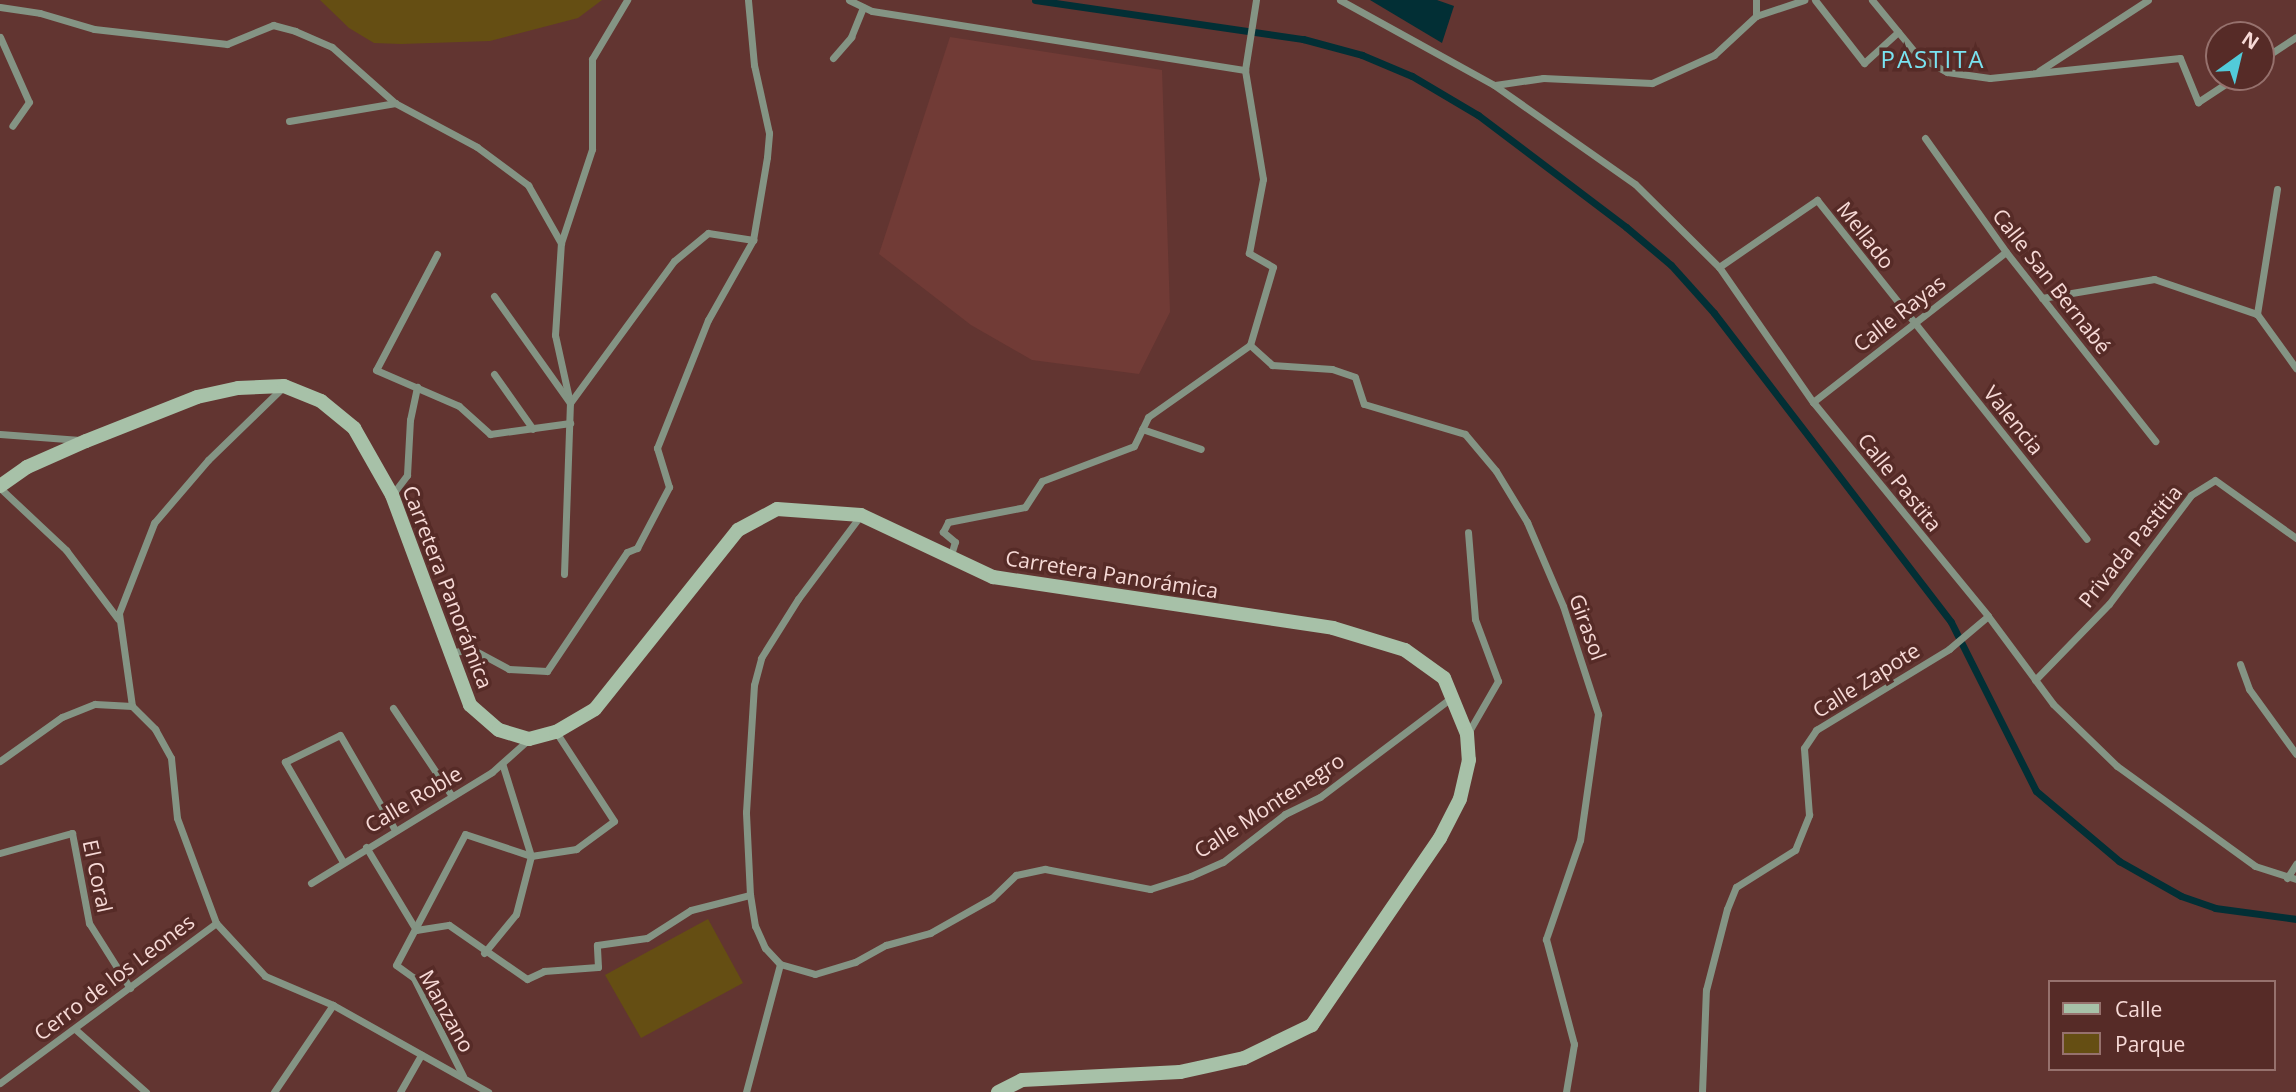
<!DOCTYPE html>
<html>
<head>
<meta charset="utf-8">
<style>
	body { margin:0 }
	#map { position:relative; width:2296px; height:1092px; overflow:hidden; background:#623531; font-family:"Open Sans",sans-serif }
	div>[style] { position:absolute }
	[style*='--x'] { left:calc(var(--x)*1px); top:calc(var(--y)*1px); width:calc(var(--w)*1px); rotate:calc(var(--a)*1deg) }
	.built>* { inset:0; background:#713b36 }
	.green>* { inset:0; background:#654e13 }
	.water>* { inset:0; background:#022f35 }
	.stream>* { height:7px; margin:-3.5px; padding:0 3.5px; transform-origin:3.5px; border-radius:3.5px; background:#022f35 }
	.street>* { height:7px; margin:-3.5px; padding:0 3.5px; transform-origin:3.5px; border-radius:3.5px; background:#849484 }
	.secondary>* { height:14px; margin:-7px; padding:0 7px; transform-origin:7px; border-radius:7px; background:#a7c1a8 }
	span { translate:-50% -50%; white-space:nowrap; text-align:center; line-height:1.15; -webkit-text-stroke:7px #562b27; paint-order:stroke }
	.street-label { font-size:21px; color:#f7dad7 }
	.quarter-label { font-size:24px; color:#79e3f1; letter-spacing:2px }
	.legend { position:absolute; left:2048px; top:980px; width:228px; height:91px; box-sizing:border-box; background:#562b27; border:2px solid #96716d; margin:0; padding:9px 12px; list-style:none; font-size:21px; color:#f7dad7 }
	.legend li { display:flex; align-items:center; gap:14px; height:35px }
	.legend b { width:35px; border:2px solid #96716d }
	.north { position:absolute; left:2205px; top:21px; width:70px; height:70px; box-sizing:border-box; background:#562b27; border:2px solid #96716d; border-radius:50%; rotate:34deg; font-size:19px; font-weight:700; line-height:28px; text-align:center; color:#f7dad7 }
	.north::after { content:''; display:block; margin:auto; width:24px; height:32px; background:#52cbda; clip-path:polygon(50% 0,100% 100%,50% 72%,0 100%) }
</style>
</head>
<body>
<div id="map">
	<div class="built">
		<div style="clip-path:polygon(950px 37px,1162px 70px,1170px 312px,1139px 374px,1032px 360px,971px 325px,879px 254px)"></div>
	</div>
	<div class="green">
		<div style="clip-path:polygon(320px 0,602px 0,578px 18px,490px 41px,401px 44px,374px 43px,349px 28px)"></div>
		<div style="clip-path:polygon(708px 919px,743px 983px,641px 1038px,605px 975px)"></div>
	</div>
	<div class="water">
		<div style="clip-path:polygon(1370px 0,1437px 0,1454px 6px,1442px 43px)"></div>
	</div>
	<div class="stream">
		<div style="--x:1035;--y:0;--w:271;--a:8.3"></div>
		<div style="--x:1303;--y:39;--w:61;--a:15.2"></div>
		<div style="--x:1362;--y:55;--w:54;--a:22.8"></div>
		<div style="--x:1412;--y:76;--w:77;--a:30.6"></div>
		<div style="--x:1478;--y:115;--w:186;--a:37.1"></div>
		<div style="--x:1626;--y:227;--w:59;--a:40.2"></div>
		<div style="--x:1671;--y:265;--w:64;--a:48.1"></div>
		<div style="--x:1714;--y:313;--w:389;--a:52.5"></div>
		<div style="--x:1951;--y:622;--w:189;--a:63.3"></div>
		<div style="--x:2036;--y:791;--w:109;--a:40.1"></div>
		<div style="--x:2119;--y:861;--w:71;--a:29.4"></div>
		<div style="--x:2181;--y:896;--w:36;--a:19"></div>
		<div style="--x:2215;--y:908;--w:82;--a:7.7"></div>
	</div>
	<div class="street">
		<div style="--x:849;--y:0;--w:25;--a:26"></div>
		<div style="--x:872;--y:11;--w:378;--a:9"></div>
		<div style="--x:1340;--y:0;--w:176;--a:28.9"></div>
		<div style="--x:1494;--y:85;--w:172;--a:35.1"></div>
		<div style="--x:1635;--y:184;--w:118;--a:44.7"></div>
		<div style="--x:1719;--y:267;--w:165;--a:55.2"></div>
		<div style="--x:1813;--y:402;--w:276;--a:50.7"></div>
		<div style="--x:1988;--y:616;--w:109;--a:53.5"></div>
		<div style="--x:2053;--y:704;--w:89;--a:44.1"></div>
		<div style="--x:2117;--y:766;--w:170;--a:35.9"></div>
		<div style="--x:2255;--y:866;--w:43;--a:17.6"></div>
		<div style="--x:1756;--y:0;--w:16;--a:90"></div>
		<div style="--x:1815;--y:0;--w:80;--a:52.1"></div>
		<div style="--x:1864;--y:63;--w:46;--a:-42.4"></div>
		<div style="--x:1872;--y:0;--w:72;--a:50.6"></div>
		<div style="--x:1918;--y:56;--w:33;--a:29"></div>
		<div style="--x:1947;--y:72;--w:43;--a:7.9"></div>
		<div style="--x:1990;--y:78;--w:191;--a:-6"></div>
		<div style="--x:2180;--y:58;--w:48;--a:67.8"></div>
		<div style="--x:2198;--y:102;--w:45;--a:-33.3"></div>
		<div style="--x:0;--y:7;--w:40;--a:8.5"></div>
		<div style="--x:40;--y:13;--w:56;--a:16.5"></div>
		<div style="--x:94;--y:29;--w:134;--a:6.4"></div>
		<div style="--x:227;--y:44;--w:50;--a:-22.4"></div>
		<div style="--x:273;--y:25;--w:23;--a:15"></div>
		<div style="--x:295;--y:31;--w:40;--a:23.4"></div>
		<div style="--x:332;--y:47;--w:84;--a:41.6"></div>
		<div style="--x:395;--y:103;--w:93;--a:28.2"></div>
		<div style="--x:477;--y:147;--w:64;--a:36.7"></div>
		<div style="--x:528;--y:185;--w:67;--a:60.4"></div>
		<div style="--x:0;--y:37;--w:71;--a:66"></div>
		<div style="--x:29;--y:102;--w:29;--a:125"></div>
		<div style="--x:833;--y:58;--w:28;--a:-49"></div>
		<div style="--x:851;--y:37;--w:32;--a:-68"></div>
		<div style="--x:2261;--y:60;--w:42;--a:-33.3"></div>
		<div style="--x:2039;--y:71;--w:130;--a:-33.1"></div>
		<div style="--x:1495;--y:85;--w:49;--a:-8.3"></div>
		<div style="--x:1543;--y:78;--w:109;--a:2.6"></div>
		<div style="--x:1652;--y:83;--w:68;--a:-24.3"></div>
		<div style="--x:1714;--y:55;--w:57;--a:-42.9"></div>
		<div style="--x:1756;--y:16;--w:51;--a:-18.4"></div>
		<div style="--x:289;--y:121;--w:108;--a:-9.6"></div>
		<div style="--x:1925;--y:138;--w:140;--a:54.6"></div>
		<div style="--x:2006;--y:252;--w:241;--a:51.7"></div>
		<div style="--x:2277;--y:189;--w:127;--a:99.1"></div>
		<div style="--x:2257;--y:314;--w:67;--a:54.2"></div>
		<div style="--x:437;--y:254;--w:131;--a:117.7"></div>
		<div style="--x:376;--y:370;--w:90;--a:23.4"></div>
		<div style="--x:459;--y:406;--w:42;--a:42.1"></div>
		<div style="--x:490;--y:434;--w:81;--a:-7.8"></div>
		<div style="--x:1719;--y:267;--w:119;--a:-34.4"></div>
		<div style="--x:1817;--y:200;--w:433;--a:51.5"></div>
		<div style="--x:494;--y:296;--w:131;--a:54.6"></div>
		<div style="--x:570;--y:403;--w:176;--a:-53.8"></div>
		<div style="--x:674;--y:261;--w:44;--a:-39.5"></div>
		<div style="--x:708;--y:233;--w:46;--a:8.8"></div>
		<div style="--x:2042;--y:298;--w:114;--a:-9.6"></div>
		<div style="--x:2154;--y:279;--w:109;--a:18.8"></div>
		<div style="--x:1250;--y:345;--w:30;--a:42"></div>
		<div style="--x:1272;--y:365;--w:60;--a:3.8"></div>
		<div style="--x:1332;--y:369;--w:24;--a:19"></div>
		<div style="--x:1355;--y:377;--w:28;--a:72"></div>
		<div style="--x:1364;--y:404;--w:105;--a:16.5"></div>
		<div style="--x:1465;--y:434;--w:48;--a:50"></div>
		<div style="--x:1496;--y:471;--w:60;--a:58.7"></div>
		<div style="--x:1527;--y:522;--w:91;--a:66.8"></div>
		<div style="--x:1563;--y:606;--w:114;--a:72"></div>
		<div style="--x:1598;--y:714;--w:127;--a:98.1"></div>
		<div style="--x:1580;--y:840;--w:105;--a:109"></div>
		<div style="--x:1546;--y:939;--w:109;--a:75.1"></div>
		<div style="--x:1574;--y:1044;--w:49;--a:99.5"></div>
		<div style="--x:494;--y:374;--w:67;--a:54.7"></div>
		<div style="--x:1813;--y:402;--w:244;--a:-37.9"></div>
		<div style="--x:1142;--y:429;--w:62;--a:18.7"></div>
		<div style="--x:0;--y:434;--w:80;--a:4.3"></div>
		<div style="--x:0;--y:488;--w:91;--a:43.2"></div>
		<div style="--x:66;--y:550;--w:86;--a:53"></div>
		<div style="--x:392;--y:495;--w:25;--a:-53"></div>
		<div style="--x:407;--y:475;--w:55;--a:-86.9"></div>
		<div style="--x:410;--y:420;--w:34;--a:-78"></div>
		<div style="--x:950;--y:558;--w:17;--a:-73"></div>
		<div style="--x:955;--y:542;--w:16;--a:-140"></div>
		<div style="--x:943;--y:532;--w:11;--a:-63"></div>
		<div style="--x:948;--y:522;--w:78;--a:-11"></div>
		<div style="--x:1025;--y:507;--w:31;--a:-57"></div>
		<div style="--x:1042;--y:481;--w:98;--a:-20.8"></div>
		<div style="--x:1134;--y:446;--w:32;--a:-64"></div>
		<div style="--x:1148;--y:417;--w:125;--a:-35.2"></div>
		<div style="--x:1250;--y:345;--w:81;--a:-73.6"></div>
		<div style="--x:1273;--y:267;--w:28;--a:-150"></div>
		<div style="--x:1249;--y:253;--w:75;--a:-79.3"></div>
		<div style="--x:1263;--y:179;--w:110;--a:-99.4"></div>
		<div style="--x:1245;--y:70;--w:71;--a:-81.1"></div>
		<div style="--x:564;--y:574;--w:171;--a:-88"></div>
		<div style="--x:570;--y:403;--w:70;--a:-102.4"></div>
		<div style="--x:555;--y:335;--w:92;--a:-86.3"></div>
		<div style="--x:561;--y:243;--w:99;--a:-71.7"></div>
		<div style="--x:592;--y:149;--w:90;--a:-90"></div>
		<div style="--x:592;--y:59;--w:69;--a:-59.3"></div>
		<div style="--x:448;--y:653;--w:24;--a:-9"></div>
		<div style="--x:472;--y:649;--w:42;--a:28.4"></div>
		<div style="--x:509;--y:669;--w:38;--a:3"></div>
		<div style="--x:547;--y:671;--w:143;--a:-56.1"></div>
		<div style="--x:627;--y:552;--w:11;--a:-22"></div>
		<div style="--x:637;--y:548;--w:69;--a:-62.3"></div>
		<div style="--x:669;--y:487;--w:41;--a:-107.1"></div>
		<div style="--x:657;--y:448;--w:138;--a:-68.3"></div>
		<div style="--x:708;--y:320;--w:92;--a:-60.6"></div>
		<div style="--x:753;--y:240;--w:84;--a:-80.4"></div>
		<div style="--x:767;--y:157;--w:24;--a:-85"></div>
		<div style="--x:769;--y:133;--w:70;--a:-102.4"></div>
		<div style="--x:754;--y:65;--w:65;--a:-95.3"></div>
		<div style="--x:2240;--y:664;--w:27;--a:70"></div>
		<div style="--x:2249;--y:689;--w:80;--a:54.1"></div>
		<div style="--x:2035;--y:680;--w:106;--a:-45.8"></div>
		<div style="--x:2109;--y:604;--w:136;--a:-53"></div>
		<div style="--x:2191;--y:495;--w:28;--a:-32"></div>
		<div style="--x:2215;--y:480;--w:100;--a:35.6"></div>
		<div style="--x:132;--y:706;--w:94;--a:-98"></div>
		<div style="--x:119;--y:613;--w:97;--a:-68.7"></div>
		<div style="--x:154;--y:523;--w:83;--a:-49.4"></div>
		<div style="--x:208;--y:460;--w:102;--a:-44.2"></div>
		<div style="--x:393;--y:708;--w:106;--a:56.2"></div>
		<div style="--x:1468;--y:733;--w:60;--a:-60"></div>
		<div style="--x:1498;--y:681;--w:66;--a:-110.4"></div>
		<div style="--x:1475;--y:619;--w:87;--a:-94.6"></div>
		<div style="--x:0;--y:761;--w:76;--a:-35.4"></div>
		<div style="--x:62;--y:717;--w:35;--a:-22"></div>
		<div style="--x:95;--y:704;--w:37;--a:3"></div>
		<div style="--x:132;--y:706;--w:33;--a:45"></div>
		<div style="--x:155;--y:729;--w:33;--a:61"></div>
		<div style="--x:171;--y:758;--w:60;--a:84.3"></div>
		<div style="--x:177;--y:818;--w:112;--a:69.6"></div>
		<div style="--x:216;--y:923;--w:72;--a:47.2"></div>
		<div style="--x:265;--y:976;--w:74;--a:23.1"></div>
		<div style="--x:333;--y:1005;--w:178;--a:29.3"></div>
		<div style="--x:366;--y:847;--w:97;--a:58.9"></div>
		<div style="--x:0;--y:853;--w:75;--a:-15.5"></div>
		<div style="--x:72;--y:833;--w:92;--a:79.3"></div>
		<div style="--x:89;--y:923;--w:77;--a:57.8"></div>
		<div style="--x:343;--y:862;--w:116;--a:-120.1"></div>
		<div style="--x:285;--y:762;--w:61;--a:-26.1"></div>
		<div style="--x:340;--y:735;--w:110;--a:59.9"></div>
		<div style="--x:2287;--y:878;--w:17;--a:-57"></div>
		<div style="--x:311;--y:883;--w:212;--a:-31.5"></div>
		<div style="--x:492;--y:772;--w:50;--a:-41.7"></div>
		<div style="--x:416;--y:930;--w:33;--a:-9"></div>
		<div style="--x:449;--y:925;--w:95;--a:34.7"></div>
		<div style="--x:527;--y:979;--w:19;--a:-25"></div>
		<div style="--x:544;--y:971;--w:54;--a:-4.2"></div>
		<div style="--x:598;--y:967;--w:22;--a:-93"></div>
		<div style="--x:597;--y:945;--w:50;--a:-8"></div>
		<div style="--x:647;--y:938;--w:52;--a:-32.5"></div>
		<div style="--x:691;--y:910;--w:61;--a:-14.3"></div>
		<div style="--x:484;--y:953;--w:50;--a:-50.6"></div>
		<div style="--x:516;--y:914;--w:60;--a:-75.5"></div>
		<div style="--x:531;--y:856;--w:97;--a:-107.3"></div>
		<div style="--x:780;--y:964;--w:36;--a:16"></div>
		<div style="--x:815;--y:974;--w:42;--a:-16.7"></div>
		<div style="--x:855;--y:962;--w:35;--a:-29"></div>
		<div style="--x:886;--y:945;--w:46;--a:-15.3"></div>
		<div style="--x:930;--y:933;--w:71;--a:-29.4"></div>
		<div style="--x:992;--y:898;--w:33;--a:-44"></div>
		<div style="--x:1016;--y:875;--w:30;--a:-12"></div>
		<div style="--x:1045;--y:869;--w:107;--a:10.8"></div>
		<div style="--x:1150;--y:889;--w:43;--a:-17.6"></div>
		<div style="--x:1191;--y:876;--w:35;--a:-24"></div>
		<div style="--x:1223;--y:862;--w:78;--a:-37.7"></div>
		<div style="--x:1285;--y:814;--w:39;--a:-26"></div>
		<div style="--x:1320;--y:797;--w:166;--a:-37.1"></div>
		<div style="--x:780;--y:964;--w:22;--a:-133"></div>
		<div style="--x:765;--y:948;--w:24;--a:-114"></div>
		<div style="--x:755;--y:926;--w:31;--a:-99"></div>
		<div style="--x:750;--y:895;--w:83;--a:-92.8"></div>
		<div style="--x:746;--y:812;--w:127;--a:-86.4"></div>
		<div style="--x:754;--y:685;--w:28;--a:-75"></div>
		<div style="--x:761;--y:658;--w:70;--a:-57.9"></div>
		<div style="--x:798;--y:599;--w:104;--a:-53.2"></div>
		<div style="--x:75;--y:1029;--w:95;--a:41.6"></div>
		<div style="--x:463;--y:1076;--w:110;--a:-116.6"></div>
		<div style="--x:414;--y:978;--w:22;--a:-144"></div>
		<div style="--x:396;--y:965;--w:148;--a:-62.2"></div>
		<div style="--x:465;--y:834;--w:70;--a:18.4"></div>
		<div style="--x:531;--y:856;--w:46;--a:-8.8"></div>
		<div style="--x:576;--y:849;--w:47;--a:-36.4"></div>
		<div style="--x:614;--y:821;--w:106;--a:-123.1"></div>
		<div style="--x:0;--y:1083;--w:269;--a:-36.5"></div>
		<div style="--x:274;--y:1092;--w:105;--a:-55.9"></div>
		<div style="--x:400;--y:1092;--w:43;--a:-60.4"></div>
		<div style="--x:746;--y:1092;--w:132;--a:-75.1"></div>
		<div style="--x:1702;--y:1092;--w:102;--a:-87.8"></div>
		<div style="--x:1706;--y:990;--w:84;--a:-75.5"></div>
		<div style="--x:1727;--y:909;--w:24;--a:-68"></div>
		<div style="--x:1736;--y:887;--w:70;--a:-32.1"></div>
		<div style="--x:1795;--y:850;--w:38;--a:-68"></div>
		<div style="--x:1809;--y:815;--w:67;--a:-94.3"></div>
		<div style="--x:1804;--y:748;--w:22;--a:-56"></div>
		<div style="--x:1816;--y:730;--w:156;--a:-31.3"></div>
		<div style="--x:1949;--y:649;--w:51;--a:-40.2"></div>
	</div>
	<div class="secondary">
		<div style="--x:0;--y:486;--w:33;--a:-35"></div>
		<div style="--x:27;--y:467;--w:64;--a:-23.8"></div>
		<div style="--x:86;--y:441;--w:119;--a:-21.6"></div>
		<div style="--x:197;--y:397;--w:42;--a:-12.4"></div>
		<div style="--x:238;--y:388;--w:46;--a:-2.5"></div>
		<div style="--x:284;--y:386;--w:40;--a:22"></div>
		<div style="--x:321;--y:401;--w:43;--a:39.3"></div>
		<div style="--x:354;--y:428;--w:77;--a:60.4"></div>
		<div style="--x:392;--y:495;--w:224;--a:69.6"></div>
		<div style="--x:470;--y:705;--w:38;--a:41"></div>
		<div style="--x:499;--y:730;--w:31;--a:17"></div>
		<div style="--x:529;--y:739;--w:28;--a:-15"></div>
		<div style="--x:556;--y:732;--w:45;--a:-30.5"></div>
		<div style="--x:595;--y:709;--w:229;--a:-51.4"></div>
		<div style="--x:738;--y:530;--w:44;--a:-28.3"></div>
		<div style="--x:777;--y:509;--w:84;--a:4.1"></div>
		<div style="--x:861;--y:515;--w:146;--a:25.2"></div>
		<div style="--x:993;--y:577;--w:344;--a:8.5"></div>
		<div style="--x:1333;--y:628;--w:75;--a:17"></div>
		<div style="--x:1405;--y:650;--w:48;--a:35.7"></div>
		<div style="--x:1444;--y:678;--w:61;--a:67.7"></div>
		<div style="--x:1467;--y:734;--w:26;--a:86"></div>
		<div style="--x:1469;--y:760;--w:40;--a:103"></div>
		<div style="--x:1460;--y:799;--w:44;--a:117.1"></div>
		<div style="--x:1440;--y:838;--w:227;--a:124.4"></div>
		<div style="--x:1312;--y:1025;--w:76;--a:154.1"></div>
		<div style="--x:1244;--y:1058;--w:66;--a:167.7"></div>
		<div style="--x:1180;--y:1072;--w:158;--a:177.1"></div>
		<div style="--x:1022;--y:1080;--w:27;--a:153"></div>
	</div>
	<div class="street-label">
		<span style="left:1866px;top:235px;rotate:52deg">Mellado</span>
		<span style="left:2052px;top:281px;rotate:52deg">Calle San Bernabé</span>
		<span style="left:1899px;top:313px;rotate:-38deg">Calle Rayas</span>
		<span style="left:2014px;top:420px;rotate:51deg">Valencia</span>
		<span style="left:1900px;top:482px;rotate:51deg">Calle Pastita</span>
		<span style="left:2130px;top:546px;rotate:-51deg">Privada Pastitia</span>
		<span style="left:1112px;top:574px;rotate:9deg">Carretera Panorámica</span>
		<span style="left:448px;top:587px;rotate:69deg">Carretera Panorámica</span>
		<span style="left:1588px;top:627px;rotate:70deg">Girasol</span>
		<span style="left:1866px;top:680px;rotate:-32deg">Calle Zapote</span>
		<span style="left:413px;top:799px;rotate:-31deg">Calle Roble</span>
		<span style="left:1269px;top:805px;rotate:-33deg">Calle Montenegro</span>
		<span style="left:98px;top:876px;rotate:78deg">El Coral</span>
		<span style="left:114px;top:977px;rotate:-37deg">Cerro de los Leones</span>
		<span style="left:447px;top:1011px;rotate:61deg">Manzano</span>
	</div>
	<div class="quarter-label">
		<span style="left:1933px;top:59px">PASTITA</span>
	</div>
	<ul class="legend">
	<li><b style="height:9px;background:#a7c1a8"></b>Calle</li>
	<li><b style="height:19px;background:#654e13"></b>Parque</li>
	</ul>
	<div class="north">N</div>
</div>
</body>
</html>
